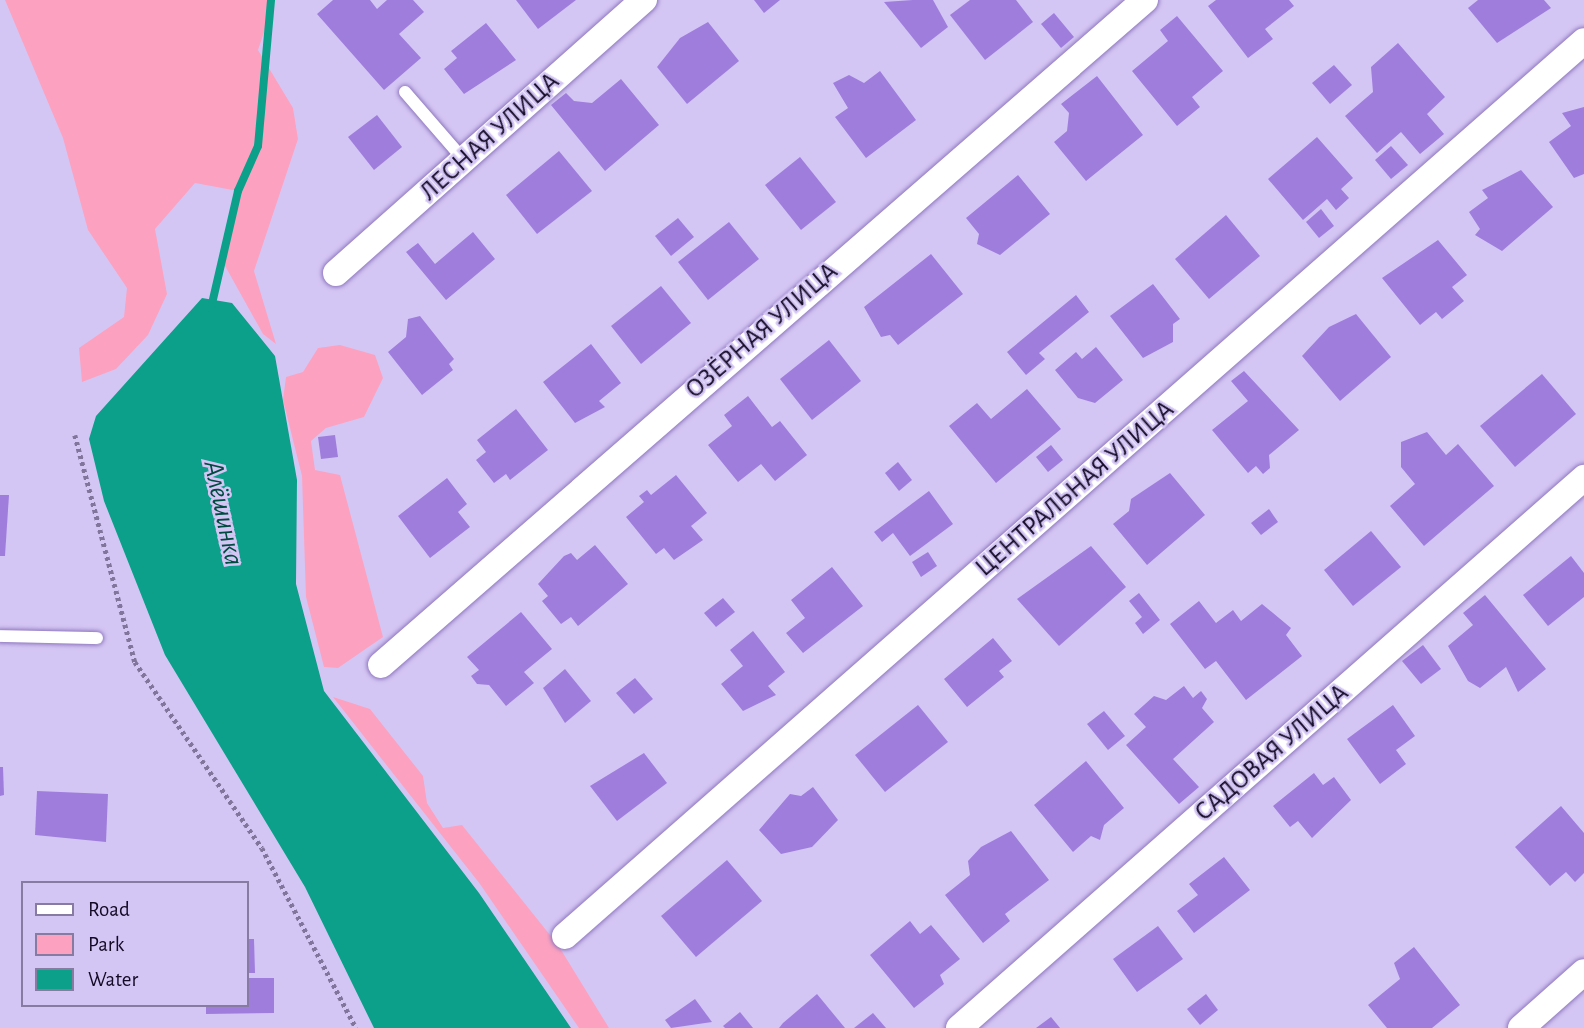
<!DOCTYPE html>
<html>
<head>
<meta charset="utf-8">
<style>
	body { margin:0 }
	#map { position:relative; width:1584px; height:1028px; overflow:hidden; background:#d4c6f4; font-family:"Alegreya Sans",sans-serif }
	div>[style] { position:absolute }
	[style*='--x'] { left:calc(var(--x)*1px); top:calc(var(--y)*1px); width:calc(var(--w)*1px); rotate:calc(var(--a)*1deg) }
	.green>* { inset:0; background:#fca2c0 }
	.water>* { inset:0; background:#0ca08b }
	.stream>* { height:8px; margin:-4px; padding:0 4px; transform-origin:4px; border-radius:4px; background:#0ca08b }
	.building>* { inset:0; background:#9f7ddd }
	.path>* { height:4.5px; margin-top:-2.25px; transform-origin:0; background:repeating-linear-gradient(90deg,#82759b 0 3.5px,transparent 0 7px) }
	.roads { filter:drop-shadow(0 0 2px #8f77bf) drop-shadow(0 0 2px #8f77bf) }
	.service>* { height:12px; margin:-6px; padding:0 6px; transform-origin:6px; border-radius:6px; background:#fff }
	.minor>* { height:26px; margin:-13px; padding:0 13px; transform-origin:13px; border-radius:13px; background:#fff }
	span { translate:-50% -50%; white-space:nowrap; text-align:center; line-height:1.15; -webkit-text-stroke:5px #d4c6f4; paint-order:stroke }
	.street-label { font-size:26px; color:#140a25 }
	.water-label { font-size:28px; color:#004b40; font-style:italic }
	.legend { position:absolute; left:21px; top:881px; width:228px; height:126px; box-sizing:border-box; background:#d4c6f4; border:2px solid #877ba1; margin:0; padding:9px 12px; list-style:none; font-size:21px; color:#140a25 }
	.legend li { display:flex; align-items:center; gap:14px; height:35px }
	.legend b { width:35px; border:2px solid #877ba1 }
</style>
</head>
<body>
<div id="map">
	<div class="green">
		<div style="clip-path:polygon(5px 0,275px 0,258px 50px,293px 108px,298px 139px,254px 271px,276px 344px,263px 334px,224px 264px,238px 191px,195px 183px,155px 229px,167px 294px,148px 335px,116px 369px,82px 382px,79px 348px,124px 317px,127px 288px,88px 230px,63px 138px)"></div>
		<div style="clip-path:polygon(340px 345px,375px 355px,383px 378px,364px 417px,326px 428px,311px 441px,315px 470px,340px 475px,383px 637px,338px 668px,324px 667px,306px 597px,302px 476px,283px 400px,286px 377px,303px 372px,318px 348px)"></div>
		<div style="clip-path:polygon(333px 697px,370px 709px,423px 776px,427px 803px,443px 828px,462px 825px,558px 945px,609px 1028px,579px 1028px,480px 884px)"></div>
	</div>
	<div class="water">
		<div style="clip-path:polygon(202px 298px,232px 303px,275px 356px,297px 480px,296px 584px,324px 691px,479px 893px,571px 1028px,374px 1028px,305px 887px,165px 655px,104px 501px,89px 439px,96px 416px)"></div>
	</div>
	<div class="stream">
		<div style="--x:211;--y:308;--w:120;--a:-77"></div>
		<div style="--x:238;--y:191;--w:49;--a:-66"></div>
		<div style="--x:258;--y:146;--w:147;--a:-84.9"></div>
	</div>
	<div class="building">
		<div style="clip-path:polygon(333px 0,370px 0,377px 9px,387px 0,413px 0,424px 12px,399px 34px,421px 58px,384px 90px,317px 14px)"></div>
		<div style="clip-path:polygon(516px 0,576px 0,538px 29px)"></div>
		<div style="clip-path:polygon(754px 0,780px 0,764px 13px)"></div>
		<div style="clip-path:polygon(913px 0,933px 0,948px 27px,921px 48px,884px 2px)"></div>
		<div style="clip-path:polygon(970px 0,1016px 0,1033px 22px,985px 60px,950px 15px)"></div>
		<div style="clip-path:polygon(1216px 0,1289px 0,1294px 6px,1265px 29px,1273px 39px,1248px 58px,1208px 6px)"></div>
		<div style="clip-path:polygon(1478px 0,1544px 0,1551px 8px,1497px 43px,1468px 8px)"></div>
		<div style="clip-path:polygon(1054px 13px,1074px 37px,1061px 48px,1041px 24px)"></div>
		<div style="clip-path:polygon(1177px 16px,1223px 71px,1192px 97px,1200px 107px,1177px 126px,1132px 71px,1168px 41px,1160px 30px)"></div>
		<div style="clip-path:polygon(708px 22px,739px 61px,687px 104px,657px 67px,680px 38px)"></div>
		<div style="clip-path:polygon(486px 23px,516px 60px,464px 94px,444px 69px,457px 58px,451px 51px)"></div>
		<div style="clip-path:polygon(1398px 43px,1445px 97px,1427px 114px,1444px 134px,1420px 154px,1401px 132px,1377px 153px,1345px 116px,1373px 92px,1371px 67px)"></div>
		<div style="clip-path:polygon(1334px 65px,1352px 85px,1330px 104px,1312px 83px)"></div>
		<div style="clip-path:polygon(880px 71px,916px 120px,866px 158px,835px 117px,848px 108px,833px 83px,849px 75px,864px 83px)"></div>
		<div style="clip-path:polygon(1097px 76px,1143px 135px,1086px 181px,1054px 142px,1067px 131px,1069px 113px,1061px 104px)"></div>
		<div style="clip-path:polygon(621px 79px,659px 125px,605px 171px,551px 105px,566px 93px,574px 101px,592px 103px)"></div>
		<div style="clip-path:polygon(1584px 107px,1584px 174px,1574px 178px,1549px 142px,1571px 126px,1562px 113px)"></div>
		<div style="clip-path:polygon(377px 115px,402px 147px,374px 170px,348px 137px)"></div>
		<div style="clip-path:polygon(1317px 137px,1353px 178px,1341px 189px,1349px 198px,1336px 210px,1327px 199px,1303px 220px,1268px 179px)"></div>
		<div style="clip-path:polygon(1391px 146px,1408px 165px,1391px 179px,1375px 160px)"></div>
		<div style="clip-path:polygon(559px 151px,592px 191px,537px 234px,506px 195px)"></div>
		<div style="clip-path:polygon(800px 157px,836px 202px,801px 230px,765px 185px)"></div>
		<div style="clip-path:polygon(1521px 170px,1553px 207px,1502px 251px,1475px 235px,1480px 229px,1469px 212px,1488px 198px,1482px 190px)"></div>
		<div style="clip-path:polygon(1018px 175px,1050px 214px,1000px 255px,977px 244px,979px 234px,966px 218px)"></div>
		<div style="clip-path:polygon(1321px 209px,1334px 226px,1319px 238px,1306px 222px)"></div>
		<div style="clip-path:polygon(1226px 215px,1260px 256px,1209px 299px,1175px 259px)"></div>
		<div style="clip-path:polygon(678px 218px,694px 237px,671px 256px,655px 236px)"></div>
		<div style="clip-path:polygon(729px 222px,759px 259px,708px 300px,678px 262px)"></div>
		<div style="clip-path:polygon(473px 232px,495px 259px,446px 300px,406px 252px,418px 243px,435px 264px)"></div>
		<div style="clip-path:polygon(1438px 240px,1467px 275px,1452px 287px,1464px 301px,1442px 319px,1436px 312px,1420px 325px,1382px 278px)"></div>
		<div style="clip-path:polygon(931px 254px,963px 294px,898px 345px,890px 335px,881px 337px,864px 307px)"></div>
		<div style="clip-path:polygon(1153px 284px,1180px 319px,1173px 324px,1173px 342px,1143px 358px,1110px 316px)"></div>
		<div style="clip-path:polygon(661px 286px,691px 323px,641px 364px,611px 326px)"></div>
		<div style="clip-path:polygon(1076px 295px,1089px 312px,1039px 353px,1045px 359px,1026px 375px,1007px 352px)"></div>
		<div style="clip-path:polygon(1356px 314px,1391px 357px,1340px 401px,1302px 356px,1329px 327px)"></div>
		<div style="clip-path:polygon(420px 316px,454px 359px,449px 364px,453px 370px,422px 395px,388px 352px,406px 337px,408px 319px)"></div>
		<div style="clip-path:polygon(829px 340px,861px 381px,812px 420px,780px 379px)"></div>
		<div style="clip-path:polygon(591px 344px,621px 383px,599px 401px,605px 407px,575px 423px,543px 382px)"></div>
		<div style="clip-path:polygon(1096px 347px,1123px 380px,1095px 403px,1078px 398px,1055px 370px,1076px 352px,1082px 359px)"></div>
		<div style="clip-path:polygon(1244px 371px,1299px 430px,1269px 455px,1270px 468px,1263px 474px,1256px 466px,1248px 473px,1212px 430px,1248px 401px,1231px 381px)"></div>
		<div style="clip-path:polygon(1542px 374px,1576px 414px,1515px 467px,1480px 426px)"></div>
		<div style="clip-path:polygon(1027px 389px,1061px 429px,996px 483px,949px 426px,977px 403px,991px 419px)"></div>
		<div style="clip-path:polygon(748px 396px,772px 427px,780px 421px,807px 455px,775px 481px,761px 464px,738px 482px,708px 445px,732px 426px,724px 415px)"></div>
		<div style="clip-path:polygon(516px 409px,548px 450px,510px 480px,506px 474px,494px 483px,476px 460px,486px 452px,477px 440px)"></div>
		<div style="clip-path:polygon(1427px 432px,1446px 455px,1458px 444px,1494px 486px,1424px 546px,1390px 506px,1415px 484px,1401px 467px,1401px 442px)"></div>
		<div style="clip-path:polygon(335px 435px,338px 457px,321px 459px,318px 437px)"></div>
		<div style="clip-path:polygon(1051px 445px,1063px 460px,1048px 472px,1036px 457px)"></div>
		<div style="clip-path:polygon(898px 462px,912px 480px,899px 491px,885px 473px)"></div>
		<div style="clip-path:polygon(1170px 473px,1205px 515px,1147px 565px,1113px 524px,1129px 511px,1131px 499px)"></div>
		<div style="clip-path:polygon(676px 475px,707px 513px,691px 526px,703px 540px,674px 560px,664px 548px,656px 554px,626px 517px,644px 502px,639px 496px,647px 490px,651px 495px)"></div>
		<div style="clip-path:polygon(447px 478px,467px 504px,458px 512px,470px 527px,430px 558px,398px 516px)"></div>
		<div style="clip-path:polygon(929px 491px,953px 524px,910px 556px,893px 533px,882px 542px,874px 532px)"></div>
		<div style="clip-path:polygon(0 495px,9px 495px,5px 556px,0 556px)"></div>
		<div style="clip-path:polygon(1269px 509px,1278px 522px,1261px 535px,1251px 523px)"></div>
		<div style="clip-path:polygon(1371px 531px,1401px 567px,1353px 606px,1324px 570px)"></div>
		<div style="clip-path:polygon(595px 545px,628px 584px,578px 626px,571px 617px,561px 624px,542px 601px,548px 596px,538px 584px,564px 556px,571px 553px,577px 560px)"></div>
		<div style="clip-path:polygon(1091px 546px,1126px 587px,1059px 646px,1017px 599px)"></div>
		<div style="clip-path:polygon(928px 552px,937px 566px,921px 577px,912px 562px)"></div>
		<div style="clip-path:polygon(1571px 556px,1584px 573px,1584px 597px,1548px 626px,1523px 595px)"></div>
		<div style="clip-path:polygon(832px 567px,863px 606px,803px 653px,786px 633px,805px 618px,791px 600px)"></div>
		<div style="clip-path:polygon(1139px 593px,1160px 620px,1143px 634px,1135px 623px,1142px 617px,1129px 601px)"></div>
		<div style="clip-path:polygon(1485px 595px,1546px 669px,1518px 692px,1506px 667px,1480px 688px,1468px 681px,1448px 646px,1473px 625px,1463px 613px)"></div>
		<div style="clip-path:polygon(723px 598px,735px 612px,716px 627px,704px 613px)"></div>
		<div style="clip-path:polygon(1199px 601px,1216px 623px,1233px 610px,1241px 621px,1262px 604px,1291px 628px,1286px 635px,1302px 656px,1246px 700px,1216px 661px,1205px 669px,1170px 624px)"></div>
		<div style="clip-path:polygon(521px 612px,552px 649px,524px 672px,534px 683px,506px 706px,489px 685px,477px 684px,471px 676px,479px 670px,467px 657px)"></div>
		<div style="clip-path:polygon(753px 631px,785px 672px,768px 686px,776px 695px,743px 711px,721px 684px,743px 666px,730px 650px)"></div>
		<div style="clip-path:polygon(993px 638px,1012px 661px,999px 671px,1004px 677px,967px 707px,944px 679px)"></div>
		<div style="clip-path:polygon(1423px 645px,1441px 669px,1421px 684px,1402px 661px)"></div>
		<div style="clip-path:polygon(565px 669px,591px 701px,565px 723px,543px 688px)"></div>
		<div style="clip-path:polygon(635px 678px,653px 699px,634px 714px,616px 693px)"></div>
		<div style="clip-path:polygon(1184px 686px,1193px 698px,1201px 691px,1207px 699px,1202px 708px,1214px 722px,1173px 759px,1199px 787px,1179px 804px,1126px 745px,1146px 727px,1134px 714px,1154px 696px,1166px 700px)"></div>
		<div style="clip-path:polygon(918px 705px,948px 742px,885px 792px,855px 755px)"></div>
		<div style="clip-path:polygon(1393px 705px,1415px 736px,1396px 750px,1406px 764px,1380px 784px,1347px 739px)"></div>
		<div style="clip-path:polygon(1104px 711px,1125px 736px,1108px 750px,1087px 724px)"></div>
		<div style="clip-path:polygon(644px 753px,667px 783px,617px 821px,590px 786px)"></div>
		<div style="clip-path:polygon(1086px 761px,1124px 808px,1104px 825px,1100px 840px,1091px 836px,1073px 852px,1034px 805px)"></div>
		<div style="clip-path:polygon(0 767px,3px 767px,4px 795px,0 796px)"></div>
		<div style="clip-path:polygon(1314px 773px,1323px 785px,1334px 777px,1351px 800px,1312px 838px,1298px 821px,1290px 827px,1273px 806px)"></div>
		<div style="clip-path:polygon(813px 787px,838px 820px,812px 847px,781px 854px,759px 830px,790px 794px,801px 796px)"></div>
		<div style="clip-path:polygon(37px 791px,108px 794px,106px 842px,35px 835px)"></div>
		<div style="clip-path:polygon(1561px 806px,1584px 833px,1584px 873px,1575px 882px,1566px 872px,1550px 886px,1515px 847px)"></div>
		<div style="clip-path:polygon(1011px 831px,1049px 880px,1005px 914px,1010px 921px,983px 943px,945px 895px,970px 875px,968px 861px,981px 847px)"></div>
		<div style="clip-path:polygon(1224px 857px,1250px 890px,1194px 933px,1177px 911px,1198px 895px,1189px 884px)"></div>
		<div style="clip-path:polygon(727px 860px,762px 901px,696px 957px,661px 916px)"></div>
		<div style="clip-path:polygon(910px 921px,920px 934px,931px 925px,960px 959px,940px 975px,944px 984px,914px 1008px,870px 955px)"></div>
		<div style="clip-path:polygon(1158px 926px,1183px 959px,1137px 992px,1113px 959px)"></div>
		<div style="clip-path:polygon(247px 939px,254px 939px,255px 973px,247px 973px)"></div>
		<div style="clip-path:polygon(1414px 947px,1460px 1005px,1432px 1028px,1387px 1028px,1368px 1005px,1400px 979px,1394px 963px)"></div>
		<div style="clip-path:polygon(247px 978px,274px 978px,274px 1013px,206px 1014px,206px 1005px,247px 1005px)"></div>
		<div style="clip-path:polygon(817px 994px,845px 1028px,779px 1028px,783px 1023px)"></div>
		<div style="clip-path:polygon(1206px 994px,1218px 1010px,1200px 1025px,1187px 1009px)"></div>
		<div style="clip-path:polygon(695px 999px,712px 1022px,671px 1028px,665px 1020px)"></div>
		<div style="clip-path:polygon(740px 1012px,753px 1028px,725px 1028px,723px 1026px)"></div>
		<div style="clip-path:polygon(873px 1013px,886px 1028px,854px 1028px)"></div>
		<div style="clip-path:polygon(1051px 1017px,1060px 1028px,1036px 1028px)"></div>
	</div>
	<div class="path">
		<div style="--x:75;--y:435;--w:235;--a:75.2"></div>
		<div style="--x:135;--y:662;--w:225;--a:55.7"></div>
		<div style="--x:262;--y:848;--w:203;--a:62.4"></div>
	</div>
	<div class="roads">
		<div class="service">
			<div style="--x:405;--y:92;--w:90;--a:49.1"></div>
			<div style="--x:0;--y:636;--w:97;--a:1.2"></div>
		</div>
		<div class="minor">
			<div style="--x:336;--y:273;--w:412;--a:-41.6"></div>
			<div style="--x:381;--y:665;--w:1013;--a:-41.04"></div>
			<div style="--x:565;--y:936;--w:1356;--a:-41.29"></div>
			<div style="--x:959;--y:1028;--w:833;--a:-41.35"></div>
			<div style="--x:1521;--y:1028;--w:84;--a:-41.6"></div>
		</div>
	</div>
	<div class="street-label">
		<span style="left:490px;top:137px;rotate:-42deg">ЛЕСНАЯ УЛИЦА</span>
		<span style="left:762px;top:331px;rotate:-41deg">ОЗЁРНАЯ УЛИЦА</span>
		<span style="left:1075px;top:489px;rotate:-41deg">ЦЕНТРАЛЬНАЯ УЛИЦА</span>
		<span style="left:1272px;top:753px;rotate:-41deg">САДОВАЯ УЛИЦА</span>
	</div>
	<div class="water-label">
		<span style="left:223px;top:513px;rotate:78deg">Алёшинка</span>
	</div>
	<ul class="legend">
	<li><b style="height:9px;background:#fff"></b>Road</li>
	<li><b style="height:19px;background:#fca2c0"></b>Park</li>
	<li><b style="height:19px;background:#0ca08b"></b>Water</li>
	</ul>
</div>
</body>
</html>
